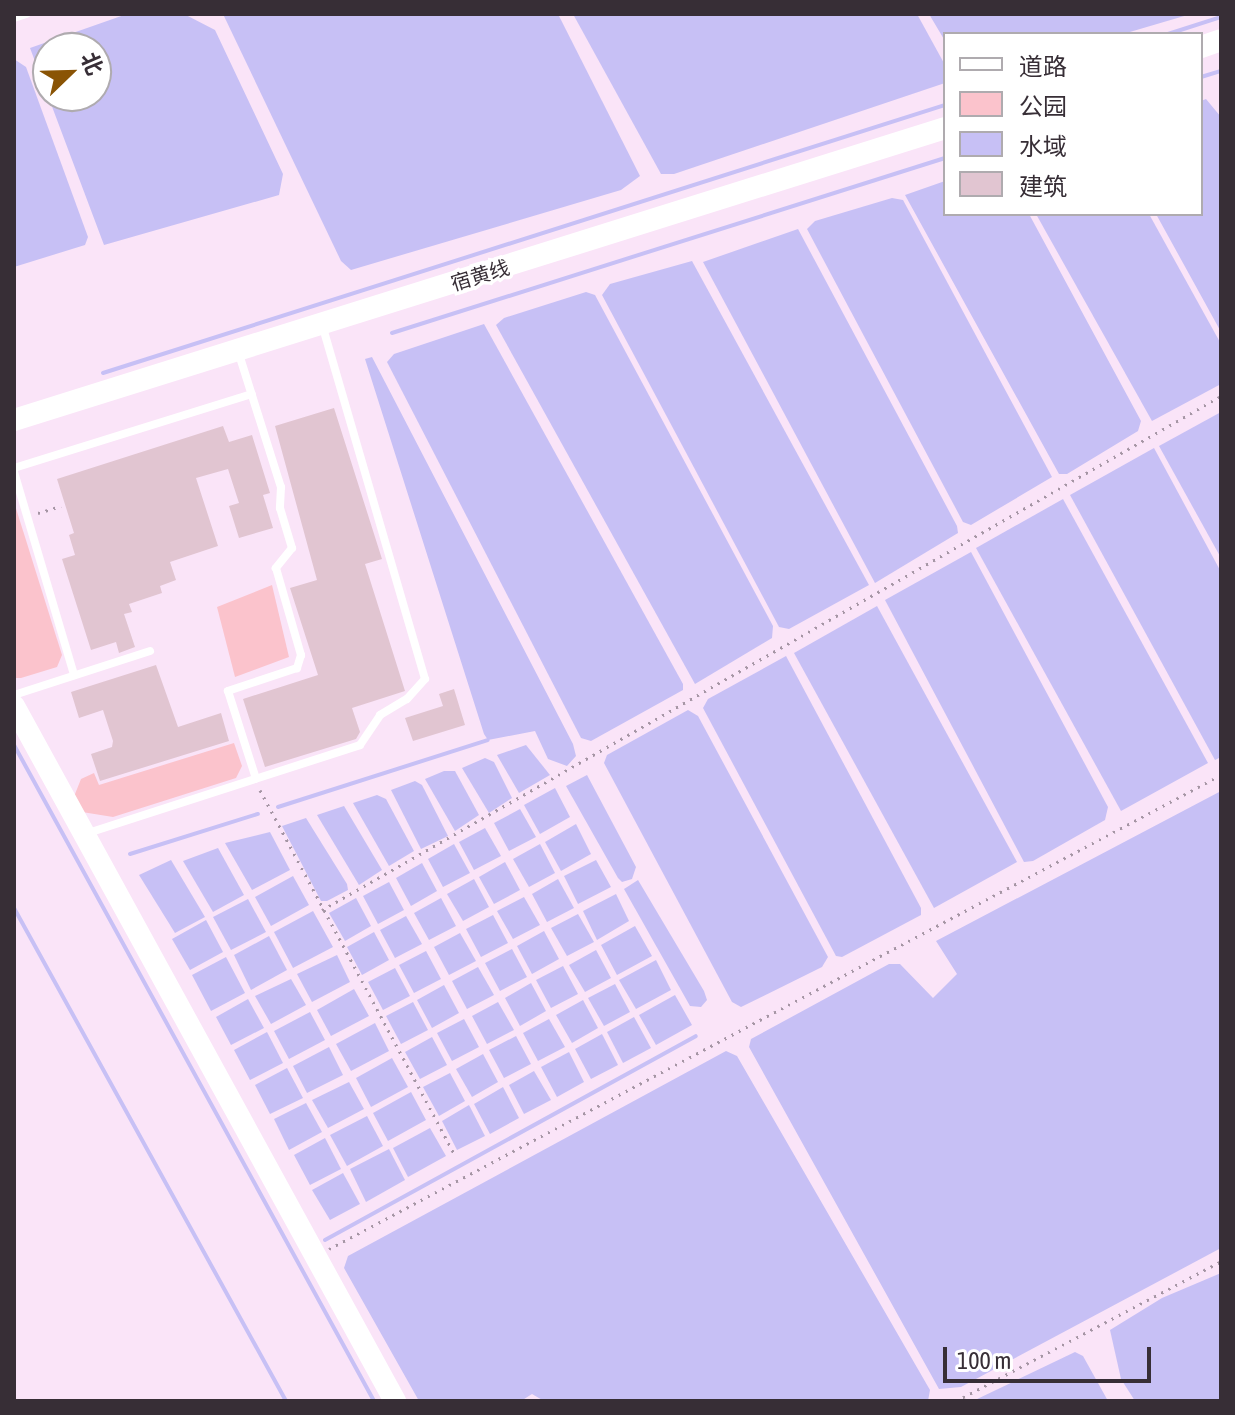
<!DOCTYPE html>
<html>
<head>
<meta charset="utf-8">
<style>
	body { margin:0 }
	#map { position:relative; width:1235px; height:1415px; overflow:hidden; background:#fae4f8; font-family:"Asap Condensed","Noto Sans SC",sans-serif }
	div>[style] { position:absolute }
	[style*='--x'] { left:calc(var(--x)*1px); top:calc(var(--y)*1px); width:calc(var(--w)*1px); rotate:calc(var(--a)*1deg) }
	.green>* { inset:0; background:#fbc3cc }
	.water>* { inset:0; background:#c7c0f5 }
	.stream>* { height:4px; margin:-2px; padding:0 2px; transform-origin:2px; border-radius:2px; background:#c7c0f5 }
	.building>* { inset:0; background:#e1c5d1 }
	.path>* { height:3px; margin-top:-1.5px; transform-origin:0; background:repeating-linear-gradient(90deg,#a595a4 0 2px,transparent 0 8px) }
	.lane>* { height:8px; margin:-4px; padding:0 4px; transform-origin:4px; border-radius:4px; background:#fff }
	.secondary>* { height:22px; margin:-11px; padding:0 11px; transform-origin:11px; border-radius:11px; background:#fff }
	span { translate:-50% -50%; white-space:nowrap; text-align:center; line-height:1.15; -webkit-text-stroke:7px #fff; paint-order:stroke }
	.street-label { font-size:20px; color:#372e36 }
	.frame { position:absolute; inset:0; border:16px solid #372e36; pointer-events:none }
	.legend { position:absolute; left:943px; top:32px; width:260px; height:184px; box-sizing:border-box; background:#fff; border:2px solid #afabaf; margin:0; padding:10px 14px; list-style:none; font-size:24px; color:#372e36 }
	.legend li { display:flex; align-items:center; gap:16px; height:40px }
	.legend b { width:40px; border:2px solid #afabaf }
	.north { position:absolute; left:32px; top:32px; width:80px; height:80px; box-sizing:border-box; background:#fff; border:2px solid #afabaf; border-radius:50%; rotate:67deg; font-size:22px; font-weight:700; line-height:32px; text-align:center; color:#372e36 }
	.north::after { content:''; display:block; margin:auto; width:28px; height:36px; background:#8a5405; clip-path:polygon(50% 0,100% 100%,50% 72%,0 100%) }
	.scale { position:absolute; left:943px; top:1347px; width:208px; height:36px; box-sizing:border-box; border:4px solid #372e36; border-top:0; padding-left:10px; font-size:24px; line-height:28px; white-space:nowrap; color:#372e36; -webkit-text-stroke:6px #fff; paint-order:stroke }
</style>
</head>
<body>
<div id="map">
	<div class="green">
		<div style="clip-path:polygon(14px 502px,62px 655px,57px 667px,21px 678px,14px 678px)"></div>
		<div style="clip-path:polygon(272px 585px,289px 657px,235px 677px,217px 607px)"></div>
		<div style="clip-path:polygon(234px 743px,242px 766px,236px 778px,113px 817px,82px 812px,73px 799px,81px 779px,94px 773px,99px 785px)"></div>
	</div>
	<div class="water">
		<div style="clip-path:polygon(evenodd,127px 14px,184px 14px,215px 30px,283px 174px,279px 195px,104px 245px,30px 48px,127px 14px,48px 48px,96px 48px,96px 96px,48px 96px,48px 48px)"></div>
		<div style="clip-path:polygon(223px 14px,558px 14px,640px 176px,621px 190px,351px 270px,341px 261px)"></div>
		<div style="clip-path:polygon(573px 14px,917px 14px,945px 65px,945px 83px,674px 174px,661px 174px)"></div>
		<div style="clip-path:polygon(929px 14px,1191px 14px,1123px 34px,945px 34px,945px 41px)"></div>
		<div style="clip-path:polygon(14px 59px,26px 67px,88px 237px,85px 245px,14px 267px)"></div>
		<div style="clip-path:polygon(1206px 99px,1221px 117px,1221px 332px,1156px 214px,1201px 214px,1201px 101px)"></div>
		<div style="clip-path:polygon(945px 181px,945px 214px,1029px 214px,1141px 421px,1138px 431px,1067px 474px,1059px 474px,905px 195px)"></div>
		<div style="clip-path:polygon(892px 198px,903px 200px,1052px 477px,971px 525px,963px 522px,807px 229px,815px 221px)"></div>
		<div style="clip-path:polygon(1036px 214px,1149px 214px,1221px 344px,1221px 384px,1152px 421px)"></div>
		<div style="clip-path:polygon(798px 229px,957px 526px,958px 533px,875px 583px,703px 262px)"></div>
		<div style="clip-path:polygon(692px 261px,869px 585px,789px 629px,779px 627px,602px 295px,610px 284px)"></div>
		<div style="clip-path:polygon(586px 292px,595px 295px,773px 626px,772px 638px,695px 684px,496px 325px,504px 318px)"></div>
		<div style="clip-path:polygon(484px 324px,683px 684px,683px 690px,591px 741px,581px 738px,387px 362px,394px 354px)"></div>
		<div style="clip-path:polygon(372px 357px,573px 744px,576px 756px,567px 766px,548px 759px,535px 731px,488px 740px,484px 734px,365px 359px)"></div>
		<div style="clip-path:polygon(1221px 412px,1221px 558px,1159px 446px)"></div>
		<div style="clip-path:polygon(1154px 448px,1221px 572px,1221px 757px,1215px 760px,1070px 495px)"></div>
		<div style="clip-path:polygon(1063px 499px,1208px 763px,1121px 811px,976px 548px)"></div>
		<div style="clip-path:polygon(971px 552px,1108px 807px,1105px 820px,1033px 861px,1024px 862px,885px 600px)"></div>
		<div style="clip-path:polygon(877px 606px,1017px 862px,934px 908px,794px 653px)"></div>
		<div style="clip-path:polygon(786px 656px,921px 908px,921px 915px,842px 957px,836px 956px,703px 708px,708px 699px)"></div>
		<div style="clip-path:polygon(688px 710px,698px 716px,828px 957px,822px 967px,741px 1007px,732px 1002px,604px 763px,607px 755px)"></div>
		<div style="clip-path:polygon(526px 745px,550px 775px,519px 793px,497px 755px)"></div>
		<div style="clip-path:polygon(485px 758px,494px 762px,512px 798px,489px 813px,462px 768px)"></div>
		<div style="clip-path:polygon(444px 771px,455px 771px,479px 815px,455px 831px,425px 779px)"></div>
		<div style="clip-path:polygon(587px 775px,636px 867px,632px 879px,622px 882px,618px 878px,566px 786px)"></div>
		<div style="clip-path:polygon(415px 781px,422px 785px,448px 836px,421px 849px,391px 790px)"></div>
		<div style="clip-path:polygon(555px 788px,570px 817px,540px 834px,524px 805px)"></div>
		<div style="clip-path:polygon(1221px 791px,1221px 1248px,961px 1387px,939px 1389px,749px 1047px,751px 1039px,889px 964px,900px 964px,933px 998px,957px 974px,936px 941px)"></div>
		<div style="clip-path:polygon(377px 795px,386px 799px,414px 851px,389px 866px,353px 803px)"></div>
		<div style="clip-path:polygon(344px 806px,382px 870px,359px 885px,317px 815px)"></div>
		<div style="clip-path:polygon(520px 809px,536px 837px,509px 851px,494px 823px)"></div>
		<div style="clip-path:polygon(306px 818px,347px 884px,348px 890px,327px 901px,321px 901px,282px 826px)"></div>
		<div style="clip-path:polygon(576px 824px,591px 854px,561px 871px,545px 842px)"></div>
		<div style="clip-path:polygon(485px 828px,501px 856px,474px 870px,459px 842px)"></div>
		<div style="clip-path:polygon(270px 832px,290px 870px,252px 890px,225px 843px)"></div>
		<div style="clip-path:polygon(454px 844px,470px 873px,443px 887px,428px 859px)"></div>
		<div style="clip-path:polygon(540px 844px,555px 873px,529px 887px,513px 859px)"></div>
		<div style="clip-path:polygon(218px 848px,244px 895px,213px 912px,183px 861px)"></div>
		<div style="clip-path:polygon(171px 860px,205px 917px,175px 933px,139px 875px)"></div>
		<div style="clip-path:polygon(596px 860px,611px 887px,578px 904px,564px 876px)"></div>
		<div style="clip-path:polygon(505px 862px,520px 890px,494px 904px,479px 877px)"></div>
		<div style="clip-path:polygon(422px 863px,437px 891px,411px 906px,396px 878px)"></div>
		<div style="clip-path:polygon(293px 876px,309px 905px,271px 926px,255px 897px)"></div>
		<div style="clip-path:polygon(474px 879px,489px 907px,463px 921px,447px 894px)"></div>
		<div style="clip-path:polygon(558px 879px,574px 908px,547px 922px,532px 894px)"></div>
		<div style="clip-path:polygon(638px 880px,704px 991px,707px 1000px,701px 1007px,690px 1006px,624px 889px)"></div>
		<div style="clip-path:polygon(389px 882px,404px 910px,378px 924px,363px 896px)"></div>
		<div style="clip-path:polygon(616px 894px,629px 921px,597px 940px,583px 911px)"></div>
		<div style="clip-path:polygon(524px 897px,540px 925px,513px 939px,497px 911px)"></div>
		<div style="clip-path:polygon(356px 898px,371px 926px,345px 941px,329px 913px)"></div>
		<div style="clip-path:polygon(441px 898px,456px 926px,429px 940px,414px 913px)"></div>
		<div style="clip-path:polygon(248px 899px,266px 932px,231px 950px,213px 917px)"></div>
		<div style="clip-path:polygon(313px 911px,333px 947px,293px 968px,274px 932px)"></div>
		<div style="clip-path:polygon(578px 914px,594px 942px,567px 956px,551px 928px)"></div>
		<div style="clip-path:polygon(493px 915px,508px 943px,481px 957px,466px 929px)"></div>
		<div style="clip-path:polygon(406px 916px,422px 944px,395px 958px,380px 930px)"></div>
		<div style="clip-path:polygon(206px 920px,223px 952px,190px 970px,172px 939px)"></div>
		<div style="clip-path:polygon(635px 926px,652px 956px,617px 975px,601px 945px)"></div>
		<div style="clip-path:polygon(544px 931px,559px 959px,532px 974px,517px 946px)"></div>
		<div style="clip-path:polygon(374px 932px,389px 960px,362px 975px,347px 947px)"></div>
		<div style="clip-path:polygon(460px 933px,476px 961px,449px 975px,434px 947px)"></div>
		<div style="clip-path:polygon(269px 936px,287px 970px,251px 990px,234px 955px)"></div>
		<div style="clip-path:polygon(512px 949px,527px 977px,500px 991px,485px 963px)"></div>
		<div style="clip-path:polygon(596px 950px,611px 978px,585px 992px,569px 965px)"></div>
		<div style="clip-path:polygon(426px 951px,441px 979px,414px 993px,399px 965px)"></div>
		<div style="clip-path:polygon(337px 955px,350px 982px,312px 1002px,297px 974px)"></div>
		<div style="clip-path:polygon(226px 957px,245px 993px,211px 1011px,192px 975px)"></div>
		<div style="clip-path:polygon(656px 960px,671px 990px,636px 1009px,619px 980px)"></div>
		<div style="clip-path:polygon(563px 966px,578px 994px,551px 1008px,536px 980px)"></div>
		<div style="clip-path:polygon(478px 967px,494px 995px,467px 1009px,452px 981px)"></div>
		<div style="clip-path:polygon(395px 968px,410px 996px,383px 1010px,368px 982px)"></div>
		<div style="clip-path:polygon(291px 979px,306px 1005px,271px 1024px,255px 996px)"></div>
		<div style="clip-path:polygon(531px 983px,546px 1011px,520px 1026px,505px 998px)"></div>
		<div style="clip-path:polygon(615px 984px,630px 1012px,604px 1026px,588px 998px)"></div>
		<div style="clip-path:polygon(444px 985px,459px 1013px,432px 1028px,417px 1000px)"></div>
		<div style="clip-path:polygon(354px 989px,369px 1016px,331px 1036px,317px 1010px)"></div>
		<div style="clip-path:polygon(675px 995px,692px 1025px,656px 1045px,639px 1015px)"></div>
		<div style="clip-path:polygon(248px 999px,264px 1028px,231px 1045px,216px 1017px)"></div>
		<div style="clip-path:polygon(583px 1000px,598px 1028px,572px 1043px,556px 1015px)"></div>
		<div style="clip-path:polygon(413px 1002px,428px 1030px,401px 1044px,386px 1016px)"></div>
		<div style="clip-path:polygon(498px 1002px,514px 1030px,487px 1044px,472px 1016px)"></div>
		<div style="clip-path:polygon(310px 1012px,325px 1040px,289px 1059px,274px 1031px)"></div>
		<div style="clip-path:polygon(634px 1017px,651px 1048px,623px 1063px,607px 1032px)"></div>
		<div style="clip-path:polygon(464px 1019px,479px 1047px,452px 1061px,437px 1033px)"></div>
		<div style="clip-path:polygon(549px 1019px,565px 1047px,538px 1061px,523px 1033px)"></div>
		<div style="clip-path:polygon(375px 1023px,389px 1051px,351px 1071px,336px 1044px)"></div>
		<div style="clip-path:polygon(267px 1032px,283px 1063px,250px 1080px,234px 1050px)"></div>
		<div style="clip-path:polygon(602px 1034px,618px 1065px,591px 1079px,575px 1049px)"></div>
		<div style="clip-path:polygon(516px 1036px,531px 1064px,504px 1078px,489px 1050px)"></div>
		<div style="clip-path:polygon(432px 1037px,447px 1065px,420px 1079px,405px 1052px)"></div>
		<div style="clip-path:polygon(329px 1047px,343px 1075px,307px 1093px,293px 1066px)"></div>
		<div style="clip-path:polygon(726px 1051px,737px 1056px,930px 1390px,928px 1401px,544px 1401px,532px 1394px,521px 1401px,419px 1401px,344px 1268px,348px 1256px)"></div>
		<div style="clip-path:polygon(569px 1052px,584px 1082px,557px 1097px,541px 1067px)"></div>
		<div style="clip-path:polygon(483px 1054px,498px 1082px,472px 1097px,456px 1069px)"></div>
		<div style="clip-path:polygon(392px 1058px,408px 1087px,371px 1107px,356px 1078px)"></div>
		<div style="clip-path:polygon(287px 1068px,303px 1098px,270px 1114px,255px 1085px)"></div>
		<div style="clip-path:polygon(534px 1071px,551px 1100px,524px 1114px,509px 1085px)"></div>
		<div style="clip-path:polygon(450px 1073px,465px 1101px,439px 1116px,423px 1087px)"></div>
		<div style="clip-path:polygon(349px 1082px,364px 1109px,328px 1128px,312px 1100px)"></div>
		<div style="clip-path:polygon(503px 1087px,519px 1118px,490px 1134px,474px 1104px)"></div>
		<div style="clip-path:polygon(411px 1092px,426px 1120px,388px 1141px,373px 1113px)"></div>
		<div style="clip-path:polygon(306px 1103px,322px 1132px,289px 1150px,274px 1119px)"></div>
		<div style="clip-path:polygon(469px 1105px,485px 1136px,457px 1150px,442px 1121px)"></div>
		<div style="clip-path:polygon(367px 1116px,383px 1146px,347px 1166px,330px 1135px)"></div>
		<div style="clip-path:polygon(430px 1128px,446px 1156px,408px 1177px,393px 1148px)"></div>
		<div style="clip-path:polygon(325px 1138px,341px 1169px,310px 1185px,294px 1155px)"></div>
		<div style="clip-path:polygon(389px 1149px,405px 1180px,366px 1202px,350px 1169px)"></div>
		<div style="clip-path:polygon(343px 1173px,360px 1204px,330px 1220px,312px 1190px)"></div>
		<div style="clip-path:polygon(1221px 1273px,1221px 1401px,1135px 1401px,1121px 1379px,1110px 1330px,1162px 1298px)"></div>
		<div style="clip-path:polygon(1075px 1352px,1083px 1356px,1108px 1401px,973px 1401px)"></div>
	</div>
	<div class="stream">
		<div style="--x:1168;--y:34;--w:56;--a:-17.8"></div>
		<div style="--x:1201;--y:77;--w:21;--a:-17"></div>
		<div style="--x:392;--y:333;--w:580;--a:-17.56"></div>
		<div style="--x:103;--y:373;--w:884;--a:-17.66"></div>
		<div style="--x:14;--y:745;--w:748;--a:61.24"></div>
		<div style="--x:278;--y:807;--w:220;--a:-17.7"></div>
		<div style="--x:130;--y:854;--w:134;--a:-17.4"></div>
		<div style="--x:14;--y:908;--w:563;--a:61.11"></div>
		<div style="--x:325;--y:1240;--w:423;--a:-28.8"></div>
	</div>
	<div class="building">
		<div style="clip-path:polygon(334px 408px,382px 559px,365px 564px,405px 691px,352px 708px,360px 732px,356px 739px,265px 767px,243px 699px,318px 675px,290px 588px,317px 580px,275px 426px)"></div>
		<div style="clip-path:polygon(223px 426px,229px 442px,252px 435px,270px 493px,263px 495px,273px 528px,239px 538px,229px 506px,239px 503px,228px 469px,196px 478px,218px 546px,170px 562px,176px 580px,160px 586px,162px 593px,129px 604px,132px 612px,124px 614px,135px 647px,119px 653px,116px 642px,91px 650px,62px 559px,75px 555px,69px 535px,74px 533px,57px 479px)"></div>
		<div style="clip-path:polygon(156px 665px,178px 727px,221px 713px,229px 741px,100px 781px,91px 754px,112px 747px,113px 741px,103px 710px,79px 718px,71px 692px)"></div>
		<div style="clip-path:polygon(454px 689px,465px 725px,413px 741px,405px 718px,443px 706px,439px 694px)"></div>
	</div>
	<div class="path">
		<div style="--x:38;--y:513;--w:24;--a:-17"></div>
		<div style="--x:260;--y:790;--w:414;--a:61.9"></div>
		<div style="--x:322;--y:910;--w:1036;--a:-29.76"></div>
		<div style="--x:329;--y:1249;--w:1010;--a:-27.99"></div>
		<div style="--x:956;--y:1401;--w:300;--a:-27.8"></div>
	</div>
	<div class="lane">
		<div style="--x:14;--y:18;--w:13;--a:-18"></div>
		<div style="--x:238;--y:351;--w:143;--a:72.5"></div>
		<div style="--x:281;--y:487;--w:21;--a:93"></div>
		<div style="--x:280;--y:508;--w:42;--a:73.3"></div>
		<div style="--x:292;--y:548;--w:26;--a:129"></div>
		<div style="--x:276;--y:568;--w:91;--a:74"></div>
		<div style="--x:301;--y:655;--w:14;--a:107"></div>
		<div style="--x:297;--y:668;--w:73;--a:161.6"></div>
		<div style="--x:228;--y:691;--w:92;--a:72.3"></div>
		<div style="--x:14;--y:468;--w:249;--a:-17.3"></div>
		<div style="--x:14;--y:472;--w:212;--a:73.5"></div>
		<div style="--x:14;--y:695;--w:143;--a:-17.9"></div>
		<div style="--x:85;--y:834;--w:289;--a:-17.9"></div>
		<div style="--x:360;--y:745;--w:36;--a:-56"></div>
		<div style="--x:380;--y:715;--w:31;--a:-31"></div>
		<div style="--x:407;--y:699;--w:27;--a:-48"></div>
		<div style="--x:425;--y:679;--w:369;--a:-106.2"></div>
	</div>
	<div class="secondary">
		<div style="--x:1201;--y:47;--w:21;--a:-19"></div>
		<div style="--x:14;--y:420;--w:976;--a:-17.41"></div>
		<div style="--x:14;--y:706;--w:793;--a:61.27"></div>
	</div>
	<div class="street-label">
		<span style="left:480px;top:275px;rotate:-17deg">宿黄线</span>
	</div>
	<div class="frame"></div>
	<ul class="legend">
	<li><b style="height:10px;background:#fff"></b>道路</li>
	<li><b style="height:22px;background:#fbc3cc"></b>公园</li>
	<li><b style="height:22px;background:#c7c0f5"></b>水域</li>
	<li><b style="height:22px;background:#e1c5d1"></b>建筑</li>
	</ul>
	<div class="north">北</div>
	<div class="scale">100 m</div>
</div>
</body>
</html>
